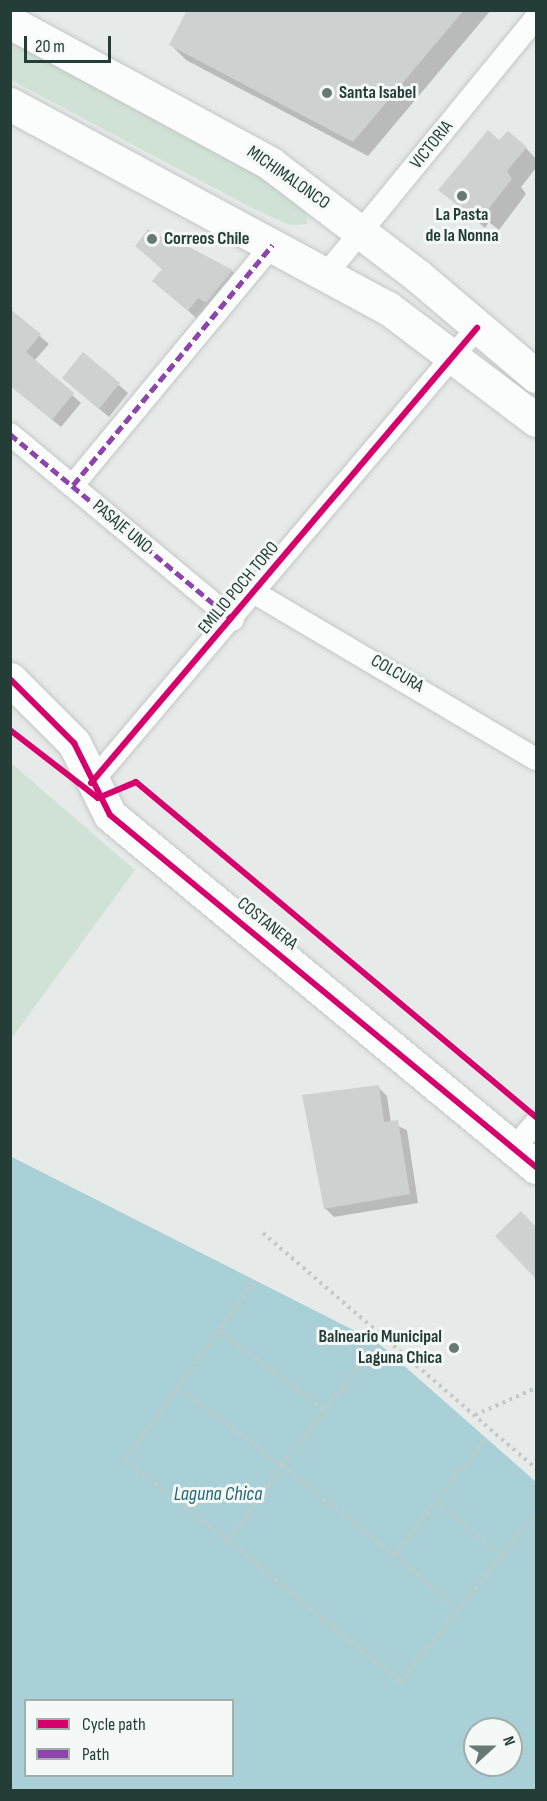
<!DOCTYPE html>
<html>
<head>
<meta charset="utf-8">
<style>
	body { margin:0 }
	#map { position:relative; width:547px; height:1801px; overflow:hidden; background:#e6eae8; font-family:"Sofia Sans Condensed",sans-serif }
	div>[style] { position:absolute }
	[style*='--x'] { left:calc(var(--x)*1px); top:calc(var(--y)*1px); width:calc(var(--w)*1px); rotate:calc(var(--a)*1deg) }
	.green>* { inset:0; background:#d0e2d5 }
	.water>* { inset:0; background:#a9d0d6 }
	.shadow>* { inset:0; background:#0003 }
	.building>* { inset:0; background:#cdd1cf }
	.path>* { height:4px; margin-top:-2px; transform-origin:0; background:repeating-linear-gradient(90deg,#c2cac6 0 3px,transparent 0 7.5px) }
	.roads { filter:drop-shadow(0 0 2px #c3c7c5) drop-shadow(0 0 2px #c3c7c5) }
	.street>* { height:22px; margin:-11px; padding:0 11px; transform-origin:11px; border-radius:11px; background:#fbfcfc }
	.secondary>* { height:33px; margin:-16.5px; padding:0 16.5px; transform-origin:16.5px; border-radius:16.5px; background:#fbfcfc }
	.quiet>* { height:4.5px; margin-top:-2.25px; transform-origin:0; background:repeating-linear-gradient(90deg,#8e44ad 0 9px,transparent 0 13.5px) }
	.cycleway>* { height:6px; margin:-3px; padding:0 3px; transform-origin:3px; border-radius:3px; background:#d6006c }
	.dots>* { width:16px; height:16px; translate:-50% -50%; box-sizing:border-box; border:3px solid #f4f9f7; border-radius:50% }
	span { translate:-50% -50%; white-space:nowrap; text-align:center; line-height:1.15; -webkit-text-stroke:6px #f4f9f7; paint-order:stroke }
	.poi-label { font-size:18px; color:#243d36; font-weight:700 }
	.left { translate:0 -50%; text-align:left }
	.right { translate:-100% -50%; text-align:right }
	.street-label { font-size:18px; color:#243d36 }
	.water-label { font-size:20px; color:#226875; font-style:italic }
	.frame { position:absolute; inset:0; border:12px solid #243d36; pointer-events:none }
	.legend { position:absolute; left:24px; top:1699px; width:210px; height:78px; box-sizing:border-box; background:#f4f9f7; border:2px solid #a1aeaa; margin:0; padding:8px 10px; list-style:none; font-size:18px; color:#243d36 }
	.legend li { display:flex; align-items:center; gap:12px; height:30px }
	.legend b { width:30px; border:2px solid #a1aeaa }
	.north { position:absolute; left:463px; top:1717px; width:60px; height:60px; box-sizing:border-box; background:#f4f9f7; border:2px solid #a1aeaa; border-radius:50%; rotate:69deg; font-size:16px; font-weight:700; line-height:24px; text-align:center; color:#243d36 }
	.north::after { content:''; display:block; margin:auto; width:21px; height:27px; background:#687a74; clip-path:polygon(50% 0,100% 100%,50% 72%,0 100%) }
	.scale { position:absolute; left:24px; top:36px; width:87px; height:27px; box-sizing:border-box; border:3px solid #243d36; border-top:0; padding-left:8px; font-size:18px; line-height:21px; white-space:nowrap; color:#243d36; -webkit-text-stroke:4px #f4f9f7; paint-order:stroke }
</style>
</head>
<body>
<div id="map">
	<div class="green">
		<div style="clip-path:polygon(10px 36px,252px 167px,306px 210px,307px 224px,290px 225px,256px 210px,11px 80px)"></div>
		<div style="clip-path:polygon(11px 763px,135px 870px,11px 1039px)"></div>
	</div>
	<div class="water">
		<div style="clip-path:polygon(evenodd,10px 1156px,377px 1342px,536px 1482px,536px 1790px,11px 1790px,10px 1156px,26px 1700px,232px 1700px,232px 1776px,26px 1776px,26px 1700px,10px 1156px,475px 1729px,511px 1729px,511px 1765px,475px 1765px,475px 1729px)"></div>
	</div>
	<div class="shadow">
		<div style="clip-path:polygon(189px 10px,491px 10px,368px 156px,186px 60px,171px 45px)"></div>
		<div style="clip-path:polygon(499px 142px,526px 148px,536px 159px,536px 168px,521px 187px,526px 194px,499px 230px,489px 222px,485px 228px,440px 190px)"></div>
		<div style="clip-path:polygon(149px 231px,232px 271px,244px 283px,201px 322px,154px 281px,163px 270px,137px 246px)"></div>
		<div style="clip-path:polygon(19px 318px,49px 344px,34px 361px,81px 403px,61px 427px,32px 403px)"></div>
		<div style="clip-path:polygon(83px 354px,128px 393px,109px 417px,73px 387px)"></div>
		<div style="clip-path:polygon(378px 1087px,387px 1096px,391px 1123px,407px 1130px,418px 1203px,334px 1217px,325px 1208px)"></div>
	</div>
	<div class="building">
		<div style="clip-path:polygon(187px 10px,464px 10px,353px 142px,169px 45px)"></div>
		<div style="clip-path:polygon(488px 130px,499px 140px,508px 131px,527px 147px,507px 171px,512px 179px,483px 216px,473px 208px,469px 214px,438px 190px)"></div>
		<div style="clip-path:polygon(148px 229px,163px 239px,166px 235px,233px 270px,206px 303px,198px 298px,188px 311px,152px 281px,162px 269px,135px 246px)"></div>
		<div style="clip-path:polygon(10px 309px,41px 334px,26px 352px,74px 393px,52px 420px,10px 386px)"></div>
		<div style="clip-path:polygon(83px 352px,120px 383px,99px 409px,62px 378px)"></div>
		<div style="clip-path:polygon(379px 1085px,384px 1122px,398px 1120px,410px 1194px,324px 1209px,302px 1095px)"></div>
		<div style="clip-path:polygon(521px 1211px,537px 1228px,537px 1280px,495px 1236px)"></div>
	</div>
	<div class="path">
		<div style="--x:263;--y:1233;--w:361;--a:40.8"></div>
		<div style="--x:253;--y:1283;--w:218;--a:125.9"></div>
		<div style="--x:125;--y:1460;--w:131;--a:38.2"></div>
		<div style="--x:228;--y:1541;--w:92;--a:-54.2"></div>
		<div style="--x:282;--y:1466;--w:143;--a:38.5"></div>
		<div style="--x:394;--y:1555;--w:150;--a:-51.8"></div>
		<div style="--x:219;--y:1331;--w:132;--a:36.7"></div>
		<div style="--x:178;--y:1388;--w:130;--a:36.9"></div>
		<div style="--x:282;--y:1466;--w:156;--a:-52.5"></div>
		<div style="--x:475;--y:1415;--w:67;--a:-23.9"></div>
		<div style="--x:436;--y:1502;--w:85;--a:39.7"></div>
		<div style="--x:228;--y:1541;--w:222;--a:39.3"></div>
		<div style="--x:400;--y:1682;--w:217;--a:-51.2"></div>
		<div style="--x:394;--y:1555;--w:84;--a:40.7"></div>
	</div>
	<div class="roads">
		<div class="street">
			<div style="--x:327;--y:273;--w:330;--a:-50.7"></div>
			<div style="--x:10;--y:434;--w:290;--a:39.8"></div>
			<div style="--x:73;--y:485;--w:312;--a:-50.3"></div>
			<div style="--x:255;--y:593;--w:326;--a:30.6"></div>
			<div style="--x:91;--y:783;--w:597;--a:-49.69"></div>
			<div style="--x:515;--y:1147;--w:32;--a:-49"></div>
		</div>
		<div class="secondary">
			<div style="--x:10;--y:22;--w:297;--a:28.5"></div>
			<div style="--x:271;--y:164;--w:185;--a:37.3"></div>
			<div style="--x:418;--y:276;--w:155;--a:40.3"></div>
			<div style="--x:10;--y:104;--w:430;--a:28.4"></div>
			<div style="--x:388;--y:308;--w:186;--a:37.1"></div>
			<div style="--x:10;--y:679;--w:91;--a:45"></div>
			<div style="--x:74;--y:743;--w:80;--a:63.4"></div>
			<div style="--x:110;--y:815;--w:553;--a:39.57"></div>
		</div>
	</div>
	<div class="quiet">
		<div style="--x:10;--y:434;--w:290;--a:39.8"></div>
		<div style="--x:73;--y:485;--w:312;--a:-50.3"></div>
	</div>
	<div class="cycleway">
		<div style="--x:10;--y:679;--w:91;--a:45"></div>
		<div style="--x:74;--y:743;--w:80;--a:63.4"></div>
		<div style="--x:110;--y:815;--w:553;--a:39.57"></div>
		<div style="--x:10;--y:730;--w:111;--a:37.7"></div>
		<div style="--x:98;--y:798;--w:41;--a:-22.8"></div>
		<div style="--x:136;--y:782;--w:522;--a:39.95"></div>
		<div style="--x:91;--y:783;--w:597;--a:-49.69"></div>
	</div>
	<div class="dots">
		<div style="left:327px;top:93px;background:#687a74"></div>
		<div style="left:462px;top:196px;background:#687a74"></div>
		<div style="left:152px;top:239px;background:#687a74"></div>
		<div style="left:454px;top:1348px;background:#687a74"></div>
	</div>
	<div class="poi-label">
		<span class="left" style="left:339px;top:93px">Santa Isabel</span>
		<span style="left:462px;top:226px">La Pasta<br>de la Nonna</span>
		<span class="left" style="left:164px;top:239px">Correos Chile</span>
		<span class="right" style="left:442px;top:1348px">Balneario Municipal<br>Laguna Chica</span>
	</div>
	<div class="street-label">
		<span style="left:432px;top:145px;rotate:-51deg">VICTORIA</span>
		<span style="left:288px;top:178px;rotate:35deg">MICHIMALONCO</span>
		<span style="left:122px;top:527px;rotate:40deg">PASAJE UNO</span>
		<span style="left:239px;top:588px;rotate:-50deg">EMILIO POCH TORO</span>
		<span style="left:397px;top:674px;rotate:30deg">COLCURA</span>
		<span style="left:267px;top:924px;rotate:39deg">COSTANERA</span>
	</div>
	<div class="water-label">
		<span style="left:218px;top:1494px">Laguna Chica</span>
	</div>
	<div class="frame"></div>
	<ul class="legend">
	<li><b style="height:8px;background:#d6006c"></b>Cycle path</li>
	<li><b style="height:8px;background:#8e44ad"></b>Path</li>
	</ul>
	<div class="north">N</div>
	<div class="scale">20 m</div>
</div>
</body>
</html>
